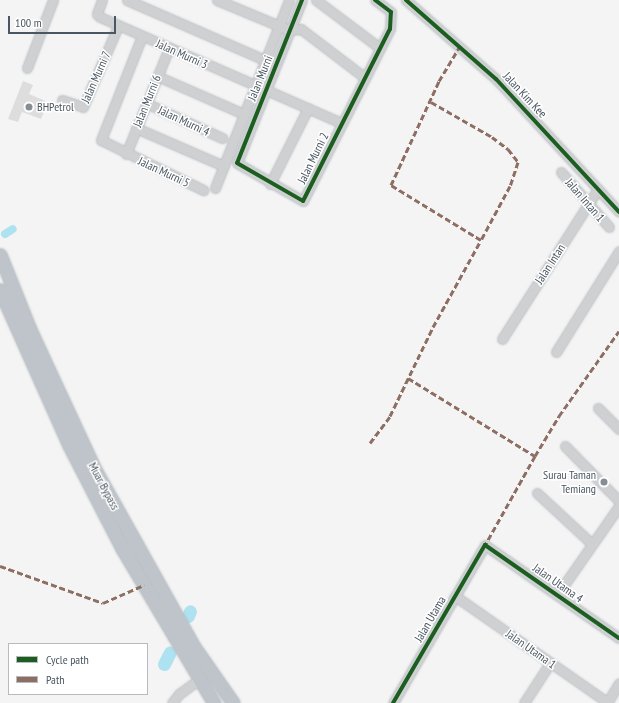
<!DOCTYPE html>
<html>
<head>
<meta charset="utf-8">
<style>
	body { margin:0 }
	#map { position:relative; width:619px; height:703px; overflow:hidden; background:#f4f4f4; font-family:"PT Sans Narrow",sans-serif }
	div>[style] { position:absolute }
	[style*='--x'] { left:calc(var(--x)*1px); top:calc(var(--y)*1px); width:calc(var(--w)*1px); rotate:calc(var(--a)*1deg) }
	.canal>* { height:8px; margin:-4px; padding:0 4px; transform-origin:4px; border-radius:4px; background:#aee2f0 }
	.river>* { height:13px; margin:-6.5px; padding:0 6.5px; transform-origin:6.5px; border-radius:6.5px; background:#aee2f0 }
	.building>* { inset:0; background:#ddddde }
	.roads { filter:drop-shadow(0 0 1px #b9bec3) drop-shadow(0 0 1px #b9bec3) }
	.minor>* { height:9px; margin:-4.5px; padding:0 4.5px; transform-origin:4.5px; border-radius:4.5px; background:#ced0d2 }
	.highway>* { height:13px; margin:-6.5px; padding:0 6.5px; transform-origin:6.5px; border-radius:6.5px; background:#bec4c9 }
	.quiet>* { height:3px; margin-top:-1.5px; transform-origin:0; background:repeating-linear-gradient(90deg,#8d6e63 0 6px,transparent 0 9px) }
	.cycleway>* { height:4px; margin:-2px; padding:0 2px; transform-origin:2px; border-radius:2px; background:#1b5e20 }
	.dots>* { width:11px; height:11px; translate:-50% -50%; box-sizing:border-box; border:2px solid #fff; border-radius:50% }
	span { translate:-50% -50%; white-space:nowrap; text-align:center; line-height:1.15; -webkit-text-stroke:3px #fff; paint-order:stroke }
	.street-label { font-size:12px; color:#4a5661 }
	.poi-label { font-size:12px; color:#4a5661 }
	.left { translate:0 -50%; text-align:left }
	.right { translate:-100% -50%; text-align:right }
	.legend { position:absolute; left:8px; top:643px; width:140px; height:52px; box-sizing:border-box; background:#fff; border:1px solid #b7bbc0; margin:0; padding:5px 7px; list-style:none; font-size:12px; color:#4a5661 }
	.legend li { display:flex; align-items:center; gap:8px; height:20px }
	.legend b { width:20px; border:1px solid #b7bbc0 }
	.scale { position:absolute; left:8px; top:16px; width:108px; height:18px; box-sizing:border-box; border:2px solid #4a5661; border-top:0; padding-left:5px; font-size:12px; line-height:14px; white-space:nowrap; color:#4a5661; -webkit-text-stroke:3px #fff; paint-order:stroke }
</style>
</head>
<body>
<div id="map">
	<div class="canal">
		<div style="--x:5;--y:234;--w:9;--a:-32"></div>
	</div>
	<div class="river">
		<div style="--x:188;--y:616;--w:5;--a:-68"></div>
		<div style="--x:164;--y:664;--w:13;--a:-63"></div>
	</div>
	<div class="building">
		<div style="clip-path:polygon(23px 81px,33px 85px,29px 94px,48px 102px,41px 119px,22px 112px,18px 122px,8px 119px)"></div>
	</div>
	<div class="roads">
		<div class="minor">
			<div style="--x:102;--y:0;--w:15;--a:110"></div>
			<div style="--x:97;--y:14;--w:4;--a:45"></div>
			<div style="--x:100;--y:17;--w:264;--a:23.7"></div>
			<div style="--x:127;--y:0;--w:150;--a:23.5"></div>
			<div style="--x:217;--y:0;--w:78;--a:22.6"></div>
			<div style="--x:289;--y:30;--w:12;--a:-5"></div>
			<div style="--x:301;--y:29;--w:79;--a:37.3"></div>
			<div style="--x:302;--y:0;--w:175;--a:111.7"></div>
			<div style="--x:237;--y:163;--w:76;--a:29.9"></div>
			<div style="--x:303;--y:201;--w:193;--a:-63.2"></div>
			<div style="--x:390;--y:29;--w:17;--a:-87"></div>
			<div style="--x:391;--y:12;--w:20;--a:-143"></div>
			<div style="--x:316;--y:0;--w:80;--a:36.9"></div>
			<div style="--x:406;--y:0;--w:120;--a:41.3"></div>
			<div style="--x:496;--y:79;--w:181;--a:47.2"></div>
			<div style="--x:142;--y:36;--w:112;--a:111.5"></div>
			<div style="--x:101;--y:140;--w:114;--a:26.1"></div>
			<div style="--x:27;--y:68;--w:73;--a:-69.1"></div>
			<div style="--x:157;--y:76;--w:95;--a:23.6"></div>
			<div style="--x:62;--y:100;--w:22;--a:18"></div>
			<div style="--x:83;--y:107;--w:88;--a:-66.6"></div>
			<div style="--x:146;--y:103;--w:84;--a:24.7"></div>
			<div style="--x:136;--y:128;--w:96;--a:23.4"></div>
			<div style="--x:126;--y:154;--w:114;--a:-67.9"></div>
			<div style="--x:561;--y:172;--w:73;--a:48.9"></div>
			<div style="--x:270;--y:184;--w:85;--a:-63.4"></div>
			<div style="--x:215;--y:188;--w:202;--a:-68.5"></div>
			<div style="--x:502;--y:339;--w:178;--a:-57.4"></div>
			<div style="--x:556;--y:352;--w:119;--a:-58"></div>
			<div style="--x:598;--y:408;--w:30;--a:45"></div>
			<div style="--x:565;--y:446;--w:77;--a:45.5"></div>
			<div style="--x:537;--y:493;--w:75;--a:42.8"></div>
			<div style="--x:557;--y:595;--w:108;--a:-55.1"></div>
			<div style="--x:455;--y:596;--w:185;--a:34.9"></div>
			<div style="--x:172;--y:703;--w:11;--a:-52"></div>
			<div style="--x:179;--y:694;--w:24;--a:-36"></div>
			<div style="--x:393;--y:703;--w:183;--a:-59.8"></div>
			<div style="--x:485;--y:545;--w:163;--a:34.8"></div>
			<div style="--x:524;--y:703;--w:48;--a:-57"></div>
			<div style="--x:607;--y:703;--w:23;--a:-59"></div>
		</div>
		<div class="highway">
			<div style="--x:0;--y:255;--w:81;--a:68.2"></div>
			<div style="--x:30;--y:330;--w:154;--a:65.1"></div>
			<div style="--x:95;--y:470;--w:203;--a:60.8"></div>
			<div style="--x:194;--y:647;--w:68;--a:55.1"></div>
			<div style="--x:0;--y:290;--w:170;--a:66"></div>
			<div style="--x:69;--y:445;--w:118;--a:62.8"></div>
			<div style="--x:123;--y:550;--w:178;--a:59.3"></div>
		</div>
	</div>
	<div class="quiet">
		<div style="--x:431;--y:102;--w:70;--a:29.8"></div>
		<div style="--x:492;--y:137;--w:20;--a:37"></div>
		<div style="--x:508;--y:149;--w:16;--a:52"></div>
		<div style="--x:518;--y:162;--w:25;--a:108"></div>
		<div style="--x:510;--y:186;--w:61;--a:118.2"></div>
		<div style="--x:408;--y:378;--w:149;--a:31.6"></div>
		<div style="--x:535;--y:456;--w:102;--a:119.3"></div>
		<div style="--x:370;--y:443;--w:34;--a:-53"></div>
		<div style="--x:390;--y:416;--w:99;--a:-64.2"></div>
		<div style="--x:433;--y:327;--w:99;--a:-61.1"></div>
		<div style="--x:481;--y:240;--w:105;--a:-148.6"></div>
		<div style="--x:391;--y:185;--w:115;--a:-65.2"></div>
		<div style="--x:439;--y:81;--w:41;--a:-59"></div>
		<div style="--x:535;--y:456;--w:47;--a:-59"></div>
		<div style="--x:559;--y:416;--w:104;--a:-54.8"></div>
		<div style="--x:0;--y:566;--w:109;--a:19.8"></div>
		<div style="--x:103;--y:603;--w:45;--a:-23.7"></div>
	</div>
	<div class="cycleway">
		<div style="--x:302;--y:0;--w:175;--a:111.7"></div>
		<div style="--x:237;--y:163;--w:76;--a:29.9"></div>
		<div style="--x:303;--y:201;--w:193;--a:-63.2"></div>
		<div style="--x:390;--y:29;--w:17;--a:-87"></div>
		<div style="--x:391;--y:12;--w:20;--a:-143"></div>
		<div style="--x:406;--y:0;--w:120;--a:41.3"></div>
		<div style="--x:496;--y:79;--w:181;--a:47.2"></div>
		<div style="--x:393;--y:703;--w:183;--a:-59.8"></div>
		<div style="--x:485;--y:545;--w:163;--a:34.8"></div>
	</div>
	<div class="dots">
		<div style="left:29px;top:107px;background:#868d94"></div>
		<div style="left:604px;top:482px;background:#868d94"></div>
	</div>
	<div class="street-label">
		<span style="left:182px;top:54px;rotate:24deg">Jalan Murni 3</span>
		<span style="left:96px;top:77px;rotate:-66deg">Jalan Murni 7</span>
		<span style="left:260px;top:78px;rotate:-68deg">Jalan Murni</span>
		<span style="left:525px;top:95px;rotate:47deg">Jalan Kim Kee</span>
		<span style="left:147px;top:101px;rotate:-68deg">Jalan Murni 6</span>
		<span style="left:184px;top:121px;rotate:25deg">Jalan Murni 4</span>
		<span style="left:313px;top:158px;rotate:-64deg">Jalan Murni 2</span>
		<span style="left:164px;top:172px;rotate:25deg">Jalan Murni 5</span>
		<span style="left:585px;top:200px;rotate:49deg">Jalan Intan 1</span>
		<span style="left:550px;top:264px;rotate:-57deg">Jalan Intan</span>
		<span style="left:104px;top:486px;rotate:62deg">Muar Bypass</span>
		<span style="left:558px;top:583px;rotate:35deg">Jalan Utama 4</span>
		<span style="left:430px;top:619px;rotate:-60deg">Jalan Utama</span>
		<span style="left:531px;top:649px;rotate:35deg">Jalan Utama 1</span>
	</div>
	<div class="poi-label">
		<span class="left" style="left:37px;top:107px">BHPetrol</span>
		<span class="right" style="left:596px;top:482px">Surau Taman<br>Temiang</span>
	</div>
	<ul class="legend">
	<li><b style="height:5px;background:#1b5e20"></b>Cycle path</li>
	<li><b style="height:5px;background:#8d6e63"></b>Path</li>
	</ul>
	<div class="scale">100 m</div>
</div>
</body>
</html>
